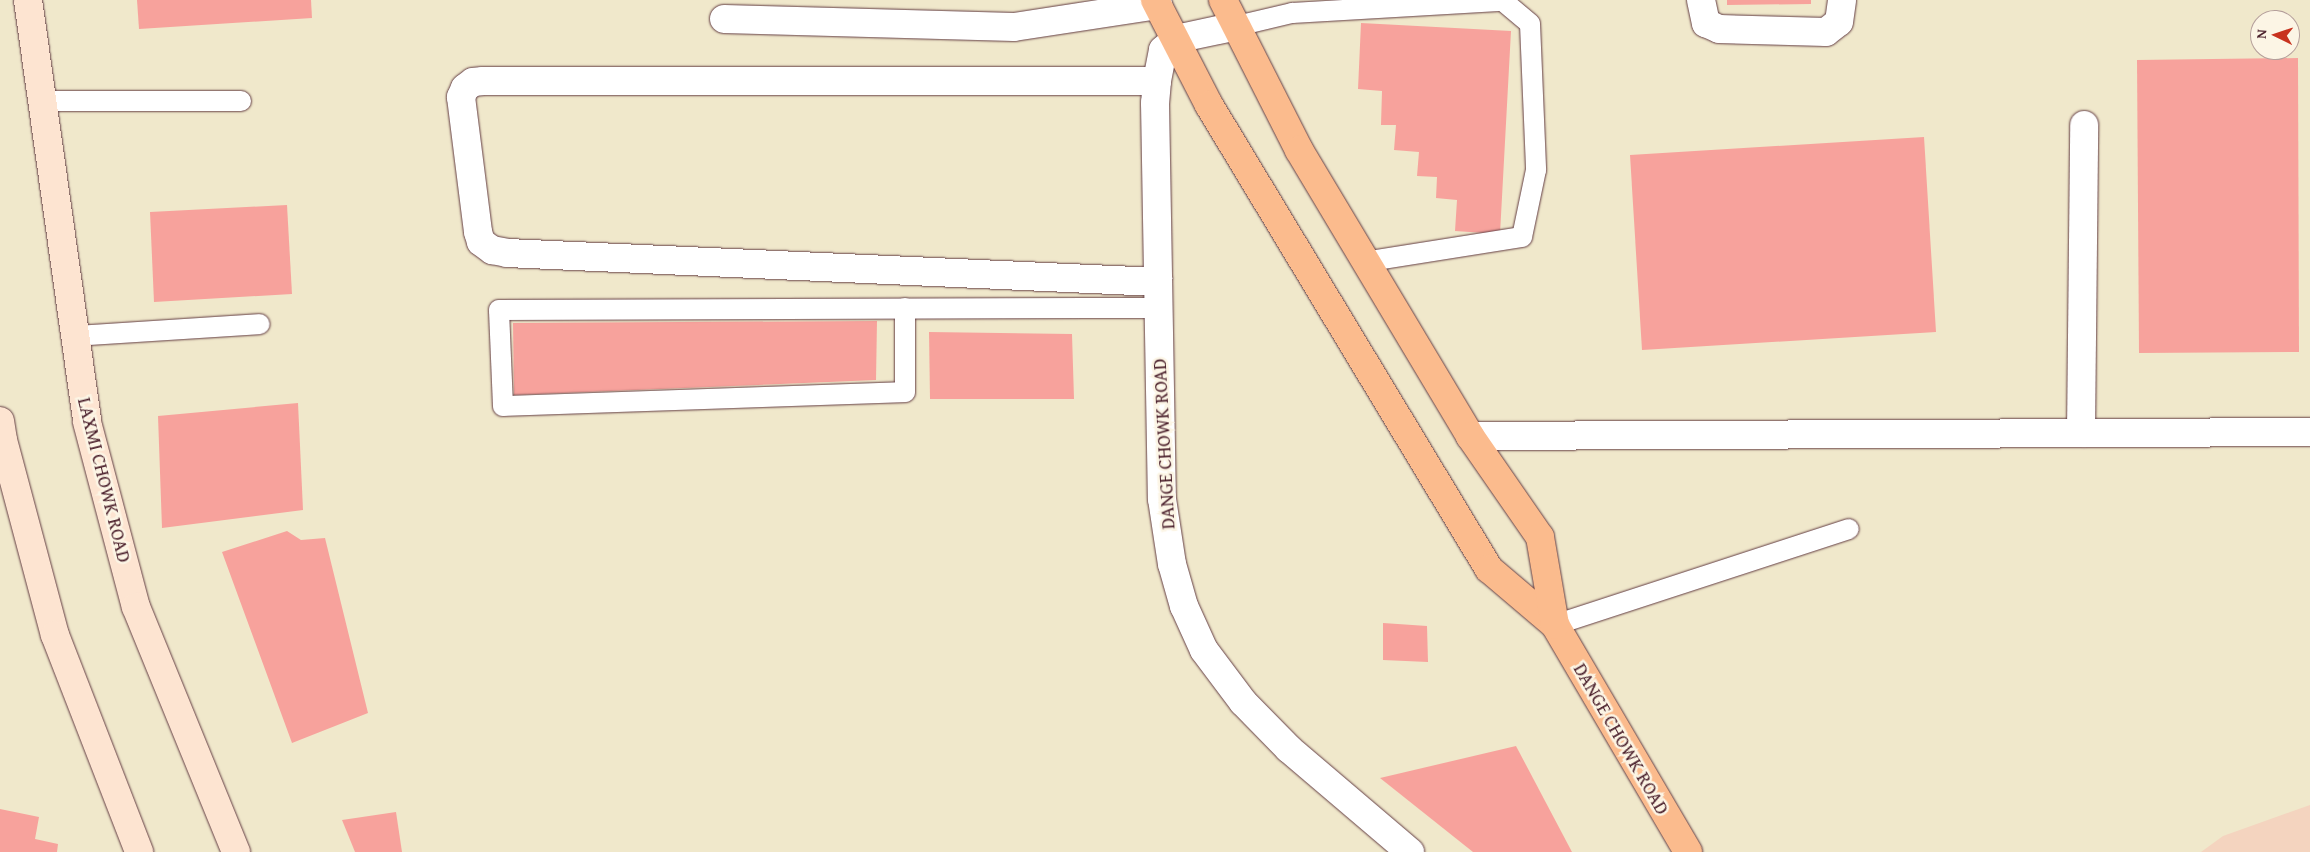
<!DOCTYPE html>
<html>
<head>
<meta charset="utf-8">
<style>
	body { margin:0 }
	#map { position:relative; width:2310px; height:852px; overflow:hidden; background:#f0e8cb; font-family:"Gentium Book Plus",serif }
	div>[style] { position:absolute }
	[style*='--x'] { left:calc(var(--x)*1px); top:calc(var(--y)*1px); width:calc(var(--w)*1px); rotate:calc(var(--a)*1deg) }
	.built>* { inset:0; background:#f4d4bf }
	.building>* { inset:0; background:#f7a29c }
	.roads { filter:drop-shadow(0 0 1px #633d43) drop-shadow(0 0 1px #633d43) }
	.service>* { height:20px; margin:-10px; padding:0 10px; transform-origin:10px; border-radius:10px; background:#fff }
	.minor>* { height:28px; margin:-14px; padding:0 14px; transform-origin:14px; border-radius:14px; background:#fff }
	.secondary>* { height:28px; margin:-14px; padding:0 14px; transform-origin:14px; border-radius:14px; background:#fde4d1 }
	.primary>* { height:28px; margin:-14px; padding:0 14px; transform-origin:14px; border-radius:14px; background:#fbbb8d }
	span { translate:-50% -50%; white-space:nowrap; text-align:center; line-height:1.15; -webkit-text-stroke:5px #fcf5e5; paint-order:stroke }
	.street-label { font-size:19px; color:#4a1f2b }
	.north { position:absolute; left:2250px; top:10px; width:50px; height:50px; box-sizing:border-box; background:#fcf5e5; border:1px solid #b59f9b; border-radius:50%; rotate:274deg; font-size:14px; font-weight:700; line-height:20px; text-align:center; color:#4a1f2b }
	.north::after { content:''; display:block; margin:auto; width:18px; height:22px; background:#c8321e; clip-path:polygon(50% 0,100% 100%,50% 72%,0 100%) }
</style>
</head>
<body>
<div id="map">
	<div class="built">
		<div style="clip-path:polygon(2310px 805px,2310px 852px,2201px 852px,2223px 836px)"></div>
	</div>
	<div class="building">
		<div style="clip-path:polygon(137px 0,311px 0,312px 18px,139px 29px)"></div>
		<div style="clip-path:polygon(1727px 0,1811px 0,1811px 4px,1727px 5px)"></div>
		<div style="clip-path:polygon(1361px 23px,1511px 31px,1500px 234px,1455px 231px,1457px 200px,1436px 198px,1437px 177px,1417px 176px,1419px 152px,1394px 150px,1396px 125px,1381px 125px,1382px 91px,1358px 89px)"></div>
		<div style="clip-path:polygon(2298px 58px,2299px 352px,2139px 353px,2137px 60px)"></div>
		<div style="clip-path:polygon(1924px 137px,1936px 332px,1642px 350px,1630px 155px)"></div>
		<div style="clip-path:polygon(287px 205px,292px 294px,154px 302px,150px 212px)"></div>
		<div style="clip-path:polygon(877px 321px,876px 380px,514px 395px,513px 323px)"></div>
		<div style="clip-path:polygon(929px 332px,1072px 334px,1074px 399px,930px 399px)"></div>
		<div style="clip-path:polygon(298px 403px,303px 510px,162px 528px,158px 416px)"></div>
		<div style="clip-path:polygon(287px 531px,301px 540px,325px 538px,368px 713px,292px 743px,222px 552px)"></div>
		<div style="clip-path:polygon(1383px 623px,1427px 626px,1428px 662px,1383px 660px)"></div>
		<div style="clip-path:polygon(1516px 746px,1572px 852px,1473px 852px,1380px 778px)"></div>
		<div style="clip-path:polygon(0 809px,39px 817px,35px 839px,58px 844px,57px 852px,0 852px)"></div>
		<div style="clip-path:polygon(396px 812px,402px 852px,355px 852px,342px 820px)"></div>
	</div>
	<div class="roads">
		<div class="service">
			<div style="--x:1237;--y:26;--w:57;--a:-13.3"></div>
			<div style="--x:1292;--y:13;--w:211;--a:-3.3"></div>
			<div style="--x:1503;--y:1;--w:35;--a:40"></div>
			<div style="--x:1530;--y:24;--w:146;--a:87.6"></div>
			<div style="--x:1536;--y:170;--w:68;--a:101.8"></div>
			<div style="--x:1522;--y:237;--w:159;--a:171"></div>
			<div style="--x:41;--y:101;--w:200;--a:0"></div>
			<div style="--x:905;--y:308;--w:84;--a:90"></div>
			<div style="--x:905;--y:392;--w:402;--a:178"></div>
			<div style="--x:503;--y:406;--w:96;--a:-92.4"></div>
			<div style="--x:499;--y:310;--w:589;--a:-0.19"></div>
			<div style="--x:1088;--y:308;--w:71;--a:0"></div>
			<div style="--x:75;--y:336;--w:185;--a:-3.7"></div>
			<div style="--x:1555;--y:625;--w:309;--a:-18.1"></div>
		</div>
		<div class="minor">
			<div style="--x:1701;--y:0;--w:24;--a:78"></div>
			<div style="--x:1706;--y:23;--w:14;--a:25"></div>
			<div style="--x:1719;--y:29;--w:107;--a:1.6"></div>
			<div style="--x:1826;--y:32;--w:16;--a:-38"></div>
			<div style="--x:1839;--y:22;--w:22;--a:-82"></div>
			<div style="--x:724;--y:19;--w:290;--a:1.6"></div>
			<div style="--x:1014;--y:27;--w:146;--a:-8.7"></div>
			<div style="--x:1237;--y:26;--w:62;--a:168"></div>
			<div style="--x:1176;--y:39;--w:17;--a:140"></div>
			<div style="--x:1163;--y:50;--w:32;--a:101"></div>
			<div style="--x:1157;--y:81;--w:22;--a:95"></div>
			<div style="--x:1155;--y:103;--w:396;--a:89"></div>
			<div style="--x:1162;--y:499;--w:66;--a:81.3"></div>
			<div style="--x:1172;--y:564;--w:44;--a:74.1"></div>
			<div style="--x:1184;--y:606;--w:48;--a:65.6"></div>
			<div style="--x:1204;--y:650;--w:65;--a:53.1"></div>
			<div style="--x:1243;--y:702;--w:66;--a:45.6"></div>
			<div style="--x:1289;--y:749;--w:159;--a:40.4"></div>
			<div style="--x:1157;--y:81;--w:674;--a:180"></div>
			<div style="--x:483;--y:81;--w:10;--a:174"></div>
			<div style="--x:473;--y:82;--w:10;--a:143"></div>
			<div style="--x:465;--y:88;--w:10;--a:114"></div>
			<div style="--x:461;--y:97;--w:136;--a:82.8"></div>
			<div style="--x:478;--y:232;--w:10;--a:73"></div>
			<div style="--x:481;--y:242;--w:14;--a:36"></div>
			<div style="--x:492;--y:250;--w:15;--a:11"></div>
			<div style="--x:507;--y:253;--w:652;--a:2.55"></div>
			<div style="--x:2081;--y:433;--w:308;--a:-89.4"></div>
			<div style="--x:1470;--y:436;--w:840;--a:-0.27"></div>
		</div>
		<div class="secondary">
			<div style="--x:28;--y:0;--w:426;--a:82"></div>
			<div style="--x:87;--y:422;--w:191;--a:75.2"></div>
			<div style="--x:136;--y:607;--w:265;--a:67.8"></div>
			<div style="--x:0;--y:421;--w:19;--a:81"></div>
			<div style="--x:3;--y:440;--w:202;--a:75.1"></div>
			<div style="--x:55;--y:635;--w:233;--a:68.8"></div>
		</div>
		<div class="primary">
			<div style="--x:1155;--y:0;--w:118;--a:62.8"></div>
			<div style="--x:1209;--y:105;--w:542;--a:58.89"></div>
			<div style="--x:1489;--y:569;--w:87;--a:40.3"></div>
			<div style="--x:1555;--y:625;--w:263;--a:59.6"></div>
			<div style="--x:1223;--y:0;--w:168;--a:63.1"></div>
			<div style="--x:1299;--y:150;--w:333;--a:59.1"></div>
			<div style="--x:1470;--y:436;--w:123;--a:55.3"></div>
			<div style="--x:1540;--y:537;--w:89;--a:80.3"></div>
		</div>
	</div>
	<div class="street-label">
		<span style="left:1164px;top:444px;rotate:-93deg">DANGE CHOWK ROAD</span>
		<span style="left:104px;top:480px;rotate:76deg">LAXMI CHOWK ROAD</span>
		<span style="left:1621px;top:739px;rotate:60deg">DANGE CHOWK ROAD</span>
	</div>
	<div class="north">N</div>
</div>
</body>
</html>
